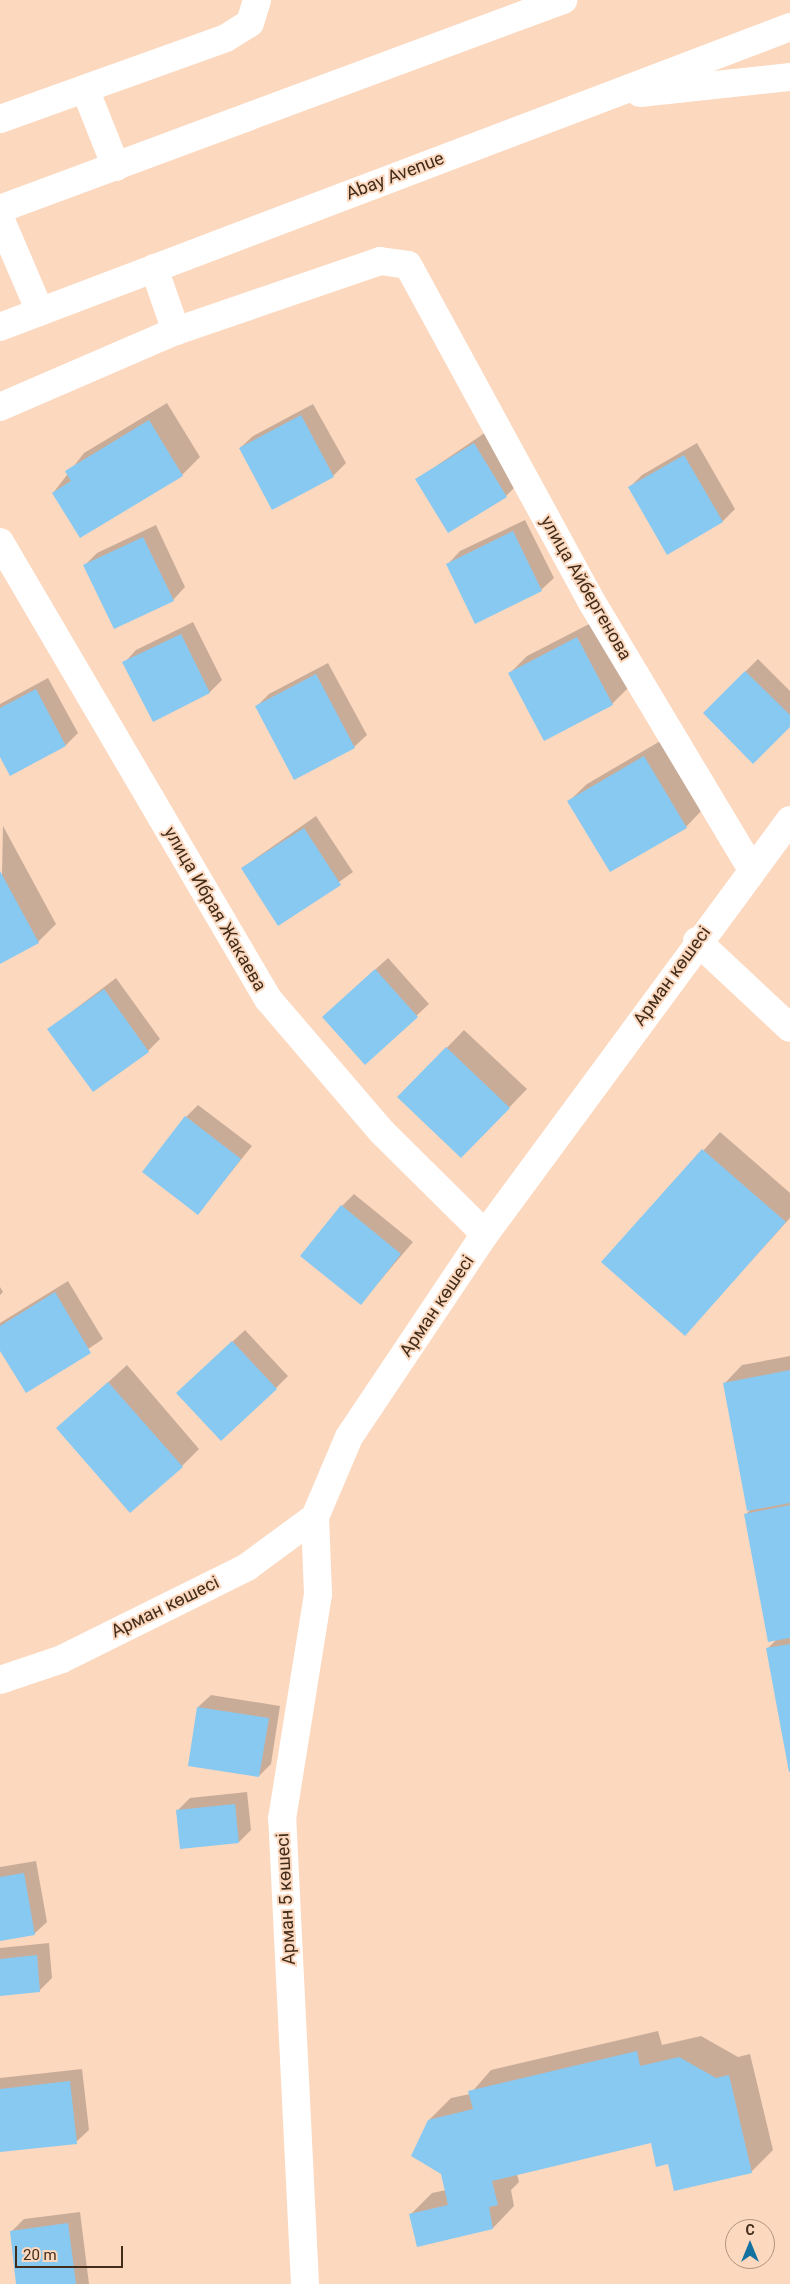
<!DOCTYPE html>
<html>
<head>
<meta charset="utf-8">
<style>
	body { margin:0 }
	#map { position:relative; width:790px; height:2284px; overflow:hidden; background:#fcd8bf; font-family:Roboto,sans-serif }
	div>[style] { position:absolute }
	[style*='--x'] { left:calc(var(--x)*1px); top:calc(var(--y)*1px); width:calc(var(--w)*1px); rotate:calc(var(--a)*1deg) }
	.shadow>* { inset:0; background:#0003 }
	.building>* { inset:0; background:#88c9f2 }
	.minor>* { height:28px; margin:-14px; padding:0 14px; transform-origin:14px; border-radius:14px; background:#fff }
	.major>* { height:28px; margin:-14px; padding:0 14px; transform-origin:14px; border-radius:14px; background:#fff }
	span { translate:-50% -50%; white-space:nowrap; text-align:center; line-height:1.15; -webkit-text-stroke:4px #fcd8bf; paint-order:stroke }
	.street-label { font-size:18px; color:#422c1a }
	.north { position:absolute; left:725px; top:2219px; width:50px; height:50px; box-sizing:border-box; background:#fcd8bf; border:1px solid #b2937d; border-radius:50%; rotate:0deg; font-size:14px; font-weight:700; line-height:20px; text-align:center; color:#422c1a }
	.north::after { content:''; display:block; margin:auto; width:18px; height:22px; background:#1472a0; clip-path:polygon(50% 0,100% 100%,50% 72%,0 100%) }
	.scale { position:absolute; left:15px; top:2246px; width:108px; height:22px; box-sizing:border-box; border:2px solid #422c1a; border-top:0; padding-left:6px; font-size:15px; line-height:18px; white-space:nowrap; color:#422c1a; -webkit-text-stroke:4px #fcd8bf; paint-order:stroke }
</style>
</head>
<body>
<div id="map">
	<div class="shadow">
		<div style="clip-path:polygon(167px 403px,200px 457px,182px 475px,53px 493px,84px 453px)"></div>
		<div style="clip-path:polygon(313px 404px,346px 463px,333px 476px,240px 448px,253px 436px)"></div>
		<div style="clip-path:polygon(486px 432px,518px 484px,506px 496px,417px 479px)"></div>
		<div style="clip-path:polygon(697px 443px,735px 509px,723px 521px,668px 553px,630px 487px,642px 475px)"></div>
		<div style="clip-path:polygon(525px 520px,554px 578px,541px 590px,448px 564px,460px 551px)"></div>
		<div style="clip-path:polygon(156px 525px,185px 587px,173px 600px,84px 566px,97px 553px)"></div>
		<div style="clip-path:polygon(595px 621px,630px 686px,612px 704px,510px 673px,527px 656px)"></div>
		<div style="clip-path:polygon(193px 622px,222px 680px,210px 692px,153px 720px,124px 663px,136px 650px)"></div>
		<div style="clip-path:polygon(758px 659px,790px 691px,790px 725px,704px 713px)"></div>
		<div style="clip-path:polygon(328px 663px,367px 735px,354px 747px,257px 706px,269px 694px)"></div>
		<div style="clip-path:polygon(48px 678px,78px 733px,66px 745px,11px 774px,0 754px,0 704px)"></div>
		<div style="clip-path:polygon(662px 740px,703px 809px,686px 827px,569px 801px,587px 784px)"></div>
		<div style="clip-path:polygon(316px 816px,353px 872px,279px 925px,242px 868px)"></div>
		<div style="clip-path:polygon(3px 826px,56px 924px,38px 942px,0 962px)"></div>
		<div style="clip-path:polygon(388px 958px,429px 1004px,366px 1063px,323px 1017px)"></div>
		<div style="clip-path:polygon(116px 978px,160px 1039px,148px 1051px,49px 1029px)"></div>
		<div style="clip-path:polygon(464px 1030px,527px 1089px,479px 1139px,399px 1097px)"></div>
		<div style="clip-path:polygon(198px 1105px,252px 1146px,198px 1213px,186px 1117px)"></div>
		<div style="clip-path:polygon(720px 1132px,790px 1193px,790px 1218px,685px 1334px,603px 1262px)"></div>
		<div style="clip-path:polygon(354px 1194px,413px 1242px,361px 1303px,342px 1206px)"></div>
		<div style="clip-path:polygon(68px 1281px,103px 1339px,26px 1391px,0 1348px,0 1323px)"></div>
		<div style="clip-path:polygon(0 1287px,3px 1292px,0 1295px)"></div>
		<div style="clip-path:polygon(245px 1330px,288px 1376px,276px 1388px,190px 1381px)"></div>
		<div style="clip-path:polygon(790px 1356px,790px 1770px,767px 1649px,777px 1639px,746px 1514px,751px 1509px,725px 1383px,742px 1365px)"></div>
		<div style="clip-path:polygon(127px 1365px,199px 1449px,182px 1466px,58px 1428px)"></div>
		<div style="clip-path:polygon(211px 1695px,280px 1706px,271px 1764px,259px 1776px,189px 1765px,198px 1707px)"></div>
		<div style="clip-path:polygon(247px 1792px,251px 1830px,239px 1842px,178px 1810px,190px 1798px)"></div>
		<div style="clip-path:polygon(36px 1861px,47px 1922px,34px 1934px,0 1940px,0 1867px)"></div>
		<div style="clip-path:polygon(49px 1943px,52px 1978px,40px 1990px,0 1995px,0 1948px)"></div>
		<div style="clip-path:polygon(658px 2031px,662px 2045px,701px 2036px,738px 2057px,750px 2054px,773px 2150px,751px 2172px,669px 2162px,652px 2142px,517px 2174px,519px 2182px,511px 2190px,514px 2206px,493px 2228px,410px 2215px,432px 2193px,446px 2190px,429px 2120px,451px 2098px,470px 2094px,491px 2070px)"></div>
		<div style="clip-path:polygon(82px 2069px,89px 2130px,76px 2142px,0 2151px,0 2078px)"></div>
		<div style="clip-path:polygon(80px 2212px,89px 2284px,18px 2284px,11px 2232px,24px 2219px)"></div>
	</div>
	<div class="building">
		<div style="clip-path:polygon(301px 415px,334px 477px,272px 510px,239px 448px)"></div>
		<div style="clip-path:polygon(149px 420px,183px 476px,80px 538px,52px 493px,71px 481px,65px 471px)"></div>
		<div style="clip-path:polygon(474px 443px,507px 497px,448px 533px,415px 479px)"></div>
		<div style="clip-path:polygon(684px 455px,723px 522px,667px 555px,628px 487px)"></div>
		<div style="clip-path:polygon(513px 531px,542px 591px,475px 624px,446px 564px)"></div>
		<div style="clip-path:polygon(143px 537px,174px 601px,114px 629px,83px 565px)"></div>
		<div style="clip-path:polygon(181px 634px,210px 693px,153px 722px,122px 662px)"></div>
		<div style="clip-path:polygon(577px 637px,613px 705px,544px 741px,508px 673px)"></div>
		<div style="clip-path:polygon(745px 671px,790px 715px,790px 727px,753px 764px,703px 713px)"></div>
		<div style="clip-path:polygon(316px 674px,355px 748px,294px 780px,255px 706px)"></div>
		<div style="clip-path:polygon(36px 689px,66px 746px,10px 776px,0 757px,0 708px)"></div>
		<div style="clip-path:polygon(644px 756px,687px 828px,610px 872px,567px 801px)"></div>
		<div style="clip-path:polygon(304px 828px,341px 885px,278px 926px,241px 868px)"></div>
		<div style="clip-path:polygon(0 871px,39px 943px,0 964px)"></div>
		<div style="clip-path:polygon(375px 969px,418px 1017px,365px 1065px,322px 1017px)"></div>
		<div style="clip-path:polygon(104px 989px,149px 1052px,93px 1092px,47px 1029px)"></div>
		<div style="clip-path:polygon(446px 1047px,510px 1108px,461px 1158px,397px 1097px)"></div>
		<div style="clip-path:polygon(185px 1116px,241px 1159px,198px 1215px,142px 1172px)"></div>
		<div style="clip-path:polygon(702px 1149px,786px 1222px,685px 1336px,601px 1262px)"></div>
		<div style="clip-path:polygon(341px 1205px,401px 1254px,361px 1305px,300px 1256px)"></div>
		<div style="clip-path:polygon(55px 1292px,91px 1353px,26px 1393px,0 1351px,0 1326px)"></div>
		<div style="clip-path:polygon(232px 1341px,277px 1389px,221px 1441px,176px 1393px)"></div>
		<div style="clip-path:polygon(790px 1370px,790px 1503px,747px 1511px,723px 1383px)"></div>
		<div style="clip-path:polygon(108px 1382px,183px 1467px,130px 1513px,56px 1428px)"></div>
		<div style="clip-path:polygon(790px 1505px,790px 1638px,768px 1642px,744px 1514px)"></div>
		<div style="clip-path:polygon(790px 1644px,790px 1772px,789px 1772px,766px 1648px)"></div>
		<div style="clip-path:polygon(197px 1707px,269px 1718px,259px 1777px,188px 1766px)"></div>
		<div style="clip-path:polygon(235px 1804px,239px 1843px,180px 1849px,176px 1810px)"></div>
		<div style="clip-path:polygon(24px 1873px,35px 1935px,0 1941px,0 1877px)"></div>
		<div style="clip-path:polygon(37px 1955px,40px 1992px,0 1996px,0 1959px)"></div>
		<div style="clip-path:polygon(637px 2051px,640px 2066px,679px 2057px,716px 2078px,729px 2075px,752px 2173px,674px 2191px,668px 2164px,656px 2167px,651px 2143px,492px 2181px,498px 2205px,489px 2207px,493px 2229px,417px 2247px,409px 2214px,448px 2205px,441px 2174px,411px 2156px,428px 2120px,473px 2109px,468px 2091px)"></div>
		<div style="clip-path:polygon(70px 2081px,77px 2144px,0 2152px,0 2089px)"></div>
		<div style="clip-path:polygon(68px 2223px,76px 2284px,16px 2284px,10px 2231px)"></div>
	</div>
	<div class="minor">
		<div style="--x:0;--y:119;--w:240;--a:-19.7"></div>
		<div style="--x:226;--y:38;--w:28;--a:-32"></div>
		<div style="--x:250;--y:23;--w:24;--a:-73"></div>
		<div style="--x:154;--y:268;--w:67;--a:70.8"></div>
		<div style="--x:0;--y:407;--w:192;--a:-23.4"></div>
		<div style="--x:176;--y:331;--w:216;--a:-18.9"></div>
		<div style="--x:380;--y:261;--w:28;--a:8"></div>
		<div style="--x:408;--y:265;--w:386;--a:61.4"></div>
		<div style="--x:593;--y:604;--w:308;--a:59.1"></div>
		<div style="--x:0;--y:542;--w:530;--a:59.61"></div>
		<div style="--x:268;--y:999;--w:175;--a:49.4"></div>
		<div style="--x:382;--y:1132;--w:145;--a:44.7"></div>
		<div style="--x:697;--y:941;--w:127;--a:43.1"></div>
		<div style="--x:0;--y:1680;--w:65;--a:-18.7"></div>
		<div style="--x:62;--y:1659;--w:207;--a:-26.4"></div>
		<div style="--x:247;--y:1567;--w:84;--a:-36.3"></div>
		<div style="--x:315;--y:1517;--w:87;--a:-67"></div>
		<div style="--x:349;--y:1437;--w:244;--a:-56.2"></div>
		<div style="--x:485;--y:1234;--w:514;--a:-53.62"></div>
		<div style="--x:305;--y:2284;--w:466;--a:-92.8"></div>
		<div style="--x:282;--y:1819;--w:228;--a:-80.9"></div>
		<div style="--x:318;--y:1594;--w:77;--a:-92.2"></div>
	</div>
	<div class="major">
		<div style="--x:85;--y:89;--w:84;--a:68.3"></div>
		<div style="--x:640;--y:93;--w:151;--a:-6.1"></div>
		<div style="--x:0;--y:209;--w:601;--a:-20.37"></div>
		<div style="--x:0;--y:218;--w:102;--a:66.9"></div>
		<div style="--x:0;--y:327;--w:845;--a:-20.79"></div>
	</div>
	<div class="street-label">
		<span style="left:395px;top:176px;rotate:-21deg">Abay Avenue</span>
		<span style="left:586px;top:588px;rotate:60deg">улица Айбергенова</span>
		<span style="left:215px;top:909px;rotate:60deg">улица Ибрая Жакаева</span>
		<span style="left:672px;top:976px;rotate:-54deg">Арман көшесі</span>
		<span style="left:437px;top:1306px;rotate:-56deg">Арман көшесі</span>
		<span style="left:165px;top:1607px;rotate:-26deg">Арман көшесі</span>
		<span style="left:286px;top:1899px;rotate:-93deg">Арман 5 көшесі</span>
	</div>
	<div class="north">С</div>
	<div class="scale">20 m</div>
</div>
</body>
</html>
